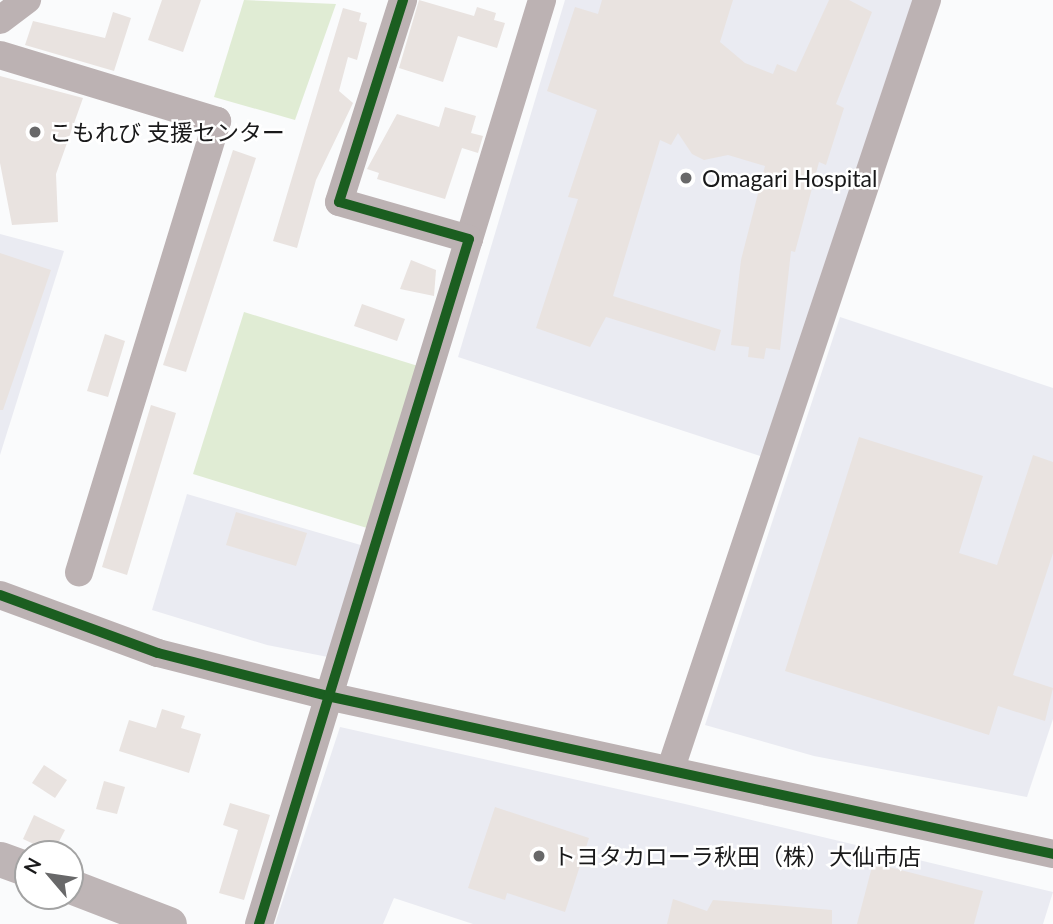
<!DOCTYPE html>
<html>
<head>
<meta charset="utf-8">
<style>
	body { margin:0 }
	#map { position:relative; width:1053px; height:924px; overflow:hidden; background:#fafbfc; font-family:Lato,"Noto Sans JP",sans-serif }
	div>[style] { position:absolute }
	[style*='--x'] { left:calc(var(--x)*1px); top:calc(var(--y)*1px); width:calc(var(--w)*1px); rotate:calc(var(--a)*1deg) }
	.built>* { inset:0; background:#eaebf2 }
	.green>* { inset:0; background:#e0ecd4 }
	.building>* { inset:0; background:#e9e3e0 }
	.minor>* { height:28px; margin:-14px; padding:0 14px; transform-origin:14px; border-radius:14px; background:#bcb2b3 }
	.major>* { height:35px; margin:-17.5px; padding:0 17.5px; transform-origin:17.5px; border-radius:17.5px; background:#beb5b6 }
	.cycleway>* { height:10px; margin:-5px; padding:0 5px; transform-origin:5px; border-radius:5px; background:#1b5e20 }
	.dots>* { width:19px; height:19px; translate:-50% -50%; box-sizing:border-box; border:4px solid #fff; border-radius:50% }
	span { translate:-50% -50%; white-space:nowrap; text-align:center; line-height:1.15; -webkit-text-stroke:5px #fff; paint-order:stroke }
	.poi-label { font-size:23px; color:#19191a }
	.left { translate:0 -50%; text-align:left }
	.north { position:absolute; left:14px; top:840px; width:70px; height:70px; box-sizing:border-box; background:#fff; border:2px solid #a3a3a3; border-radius:50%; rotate:299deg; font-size:19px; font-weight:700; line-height:28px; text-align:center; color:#19191a }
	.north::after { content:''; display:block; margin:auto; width:24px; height:32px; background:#686869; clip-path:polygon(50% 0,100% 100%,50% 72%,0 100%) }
</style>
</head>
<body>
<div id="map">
	<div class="built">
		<div style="clip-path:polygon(565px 0,919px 0,766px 458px,458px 357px)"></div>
		<div style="clip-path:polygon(0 234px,64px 251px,0 455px)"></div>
		<div style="clip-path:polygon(840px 317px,1053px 388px,1053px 719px,1027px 797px,814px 756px,705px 725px)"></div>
		<div style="clip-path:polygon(187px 494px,364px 546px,333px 658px,267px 645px,152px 610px)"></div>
		<div style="clip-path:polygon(340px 727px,685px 804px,1053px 892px,1043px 924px,473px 924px,394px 898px,383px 924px,275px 924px)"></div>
	</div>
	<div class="green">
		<div style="clip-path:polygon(244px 0,336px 4px,295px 120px,214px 97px)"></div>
		<div style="clip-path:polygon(244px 312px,418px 366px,367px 528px,193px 474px)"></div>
	</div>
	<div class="building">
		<div style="clip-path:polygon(162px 0,201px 0,183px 52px,148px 40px)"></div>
		<div style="clip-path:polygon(419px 0,474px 16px,477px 7px,496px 13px,494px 20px,505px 23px,497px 48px,458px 36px,443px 82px,399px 68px)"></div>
		<div style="clip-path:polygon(602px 0,733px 0,720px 42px,745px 63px,773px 74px,777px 64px,796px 72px,829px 0,849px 0,872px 12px,836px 104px,844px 108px,826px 165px,819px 162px,795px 252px,791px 251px,780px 350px,766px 348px,764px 359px,748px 357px,749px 347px,731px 345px,741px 260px,765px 166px,728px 155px,704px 160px,692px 154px,678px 133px,671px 145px,660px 140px,613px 296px,721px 330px,715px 351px,606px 317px,590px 347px,536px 328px,578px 199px,568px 197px,597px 110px,547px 91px,575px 7px,598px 14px)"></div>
		<div style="clip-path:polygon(343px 8px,361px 13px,359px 21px,367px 23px,357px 60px,348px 57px,339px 91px,353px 103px,316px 180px,297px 248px,273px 241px)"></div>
		<div style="clip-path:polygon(113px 12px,131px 18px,114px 71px,25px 45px,33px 21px,105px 38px)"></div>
		<div style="clip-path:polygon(0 76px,83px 98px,56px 174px,58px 222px,12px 225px,0 163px)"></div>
		<div style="clip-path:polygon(445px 107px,476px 116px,471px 133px,483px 136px,478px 153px,462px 148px,445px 199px,377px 179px,379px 173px,367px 169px,397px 114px,439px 127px)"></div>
		<div style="clip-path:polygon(233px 150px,256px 158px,186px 372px,163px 365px)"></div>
		<div style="clip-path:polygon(0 253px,51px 270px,3px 410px,0 410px)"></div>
		<div style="clip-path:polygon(411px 260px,436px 270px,434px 296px,400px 289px)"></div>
		<div style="clip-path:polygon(362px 304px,405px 319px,397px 341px,354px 326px)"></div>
		<div style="clip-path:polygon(105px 334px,125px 341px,108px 397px,87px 391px)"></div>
		<div style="clip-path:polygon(151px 405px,176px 413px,127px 575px,102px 567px)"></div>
		<div style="clip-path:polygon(859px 437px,983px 476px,959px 553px,997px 565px,1033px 455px,1053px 462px,1053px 553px,1013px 675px,1053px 688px,1045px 721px,998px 706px,989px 735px,785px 671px)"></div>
		<div style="clip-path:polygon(236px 512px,307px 533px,296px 566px,226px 545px)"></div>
		<div style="clip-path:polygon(162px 709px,185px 716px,181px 728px,201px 734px,189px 773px,119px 751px,129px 720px,156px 728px)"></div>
		<div style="clip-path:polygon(44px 765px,67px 780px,55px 798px,32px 783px)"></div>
		<div style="clip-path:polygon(104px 781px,125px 787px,117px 814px,96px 809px)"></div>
		<div style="clip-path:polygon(230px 803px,270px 815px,244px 900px,219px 893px,238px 830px,223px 825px)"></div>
		<div style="clip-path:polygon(495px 807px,589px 838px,565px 912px,507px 893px,505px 900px,468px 888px)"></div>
		<div style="clip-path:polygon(34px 815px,65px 830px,53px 853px,23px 839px)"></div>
		<div style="clip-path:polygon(873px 863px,983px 891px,974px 924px,857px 924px)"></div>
		<div style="clip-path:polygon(673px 899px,707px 911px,713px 900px,832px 910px,832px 924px,667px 924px)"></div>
	</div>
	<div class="minor">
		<div style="--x:0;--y:20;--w:34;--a:-37"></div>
		<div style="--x:0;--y:55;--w:227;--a:16.9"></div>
		<div style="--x:217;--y:121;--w:472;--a:107"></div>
		<div style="--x:469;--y:239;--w:250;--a:-73"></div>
		<div style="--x:0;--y:595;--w:168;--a:20.2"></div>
		<div style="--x:158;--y:653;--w:179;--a:14.2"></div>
		<div style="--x:332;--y:697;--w:738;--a:12.28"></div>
		<div style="--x:671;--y:768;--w:810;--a:-71.57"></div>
		<div style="--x:259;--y:924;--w:716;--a:-72.96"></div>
		<div style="--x:469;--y:239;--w:135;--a:-164.1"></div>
		<div style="--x:339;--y:202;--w:212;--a:-72.4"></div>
	</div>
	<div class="major">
		<div style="--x:0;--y:859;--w:30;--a:20"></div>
		<div style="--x:70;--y:886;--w:106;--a:21"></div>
	</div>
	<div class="cycleway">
		<div style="--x:0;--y:595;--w:168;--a:20.2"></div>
		<div style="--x:158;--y:653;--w:179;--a:14.2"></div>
		<div style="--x:332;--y:697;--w:738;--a:12.28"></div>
		<div style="--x:259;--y:924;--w:716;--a:-72.96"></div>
		<div style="--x:469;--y:239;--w:135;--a:-164.1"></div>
		<div style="--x:339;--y:202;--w:212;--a:-72.4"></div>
	</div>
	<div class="dots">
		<div style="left:35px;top:132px;background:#686869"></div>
		<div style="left:686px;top:178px;background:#686869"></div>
		<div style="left:539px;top:856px;background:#686869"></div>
	</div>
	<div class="poi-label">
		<span class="left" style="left:49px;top:132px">こもれび 支援センター</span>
		<span class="left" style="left:702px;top:178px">Omagari Hospital</span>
		<span class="left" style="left:553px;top:856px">トヨタカローラ秋田（株）大仙市店</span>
	</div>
	<div class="north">N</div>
</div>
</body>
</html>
